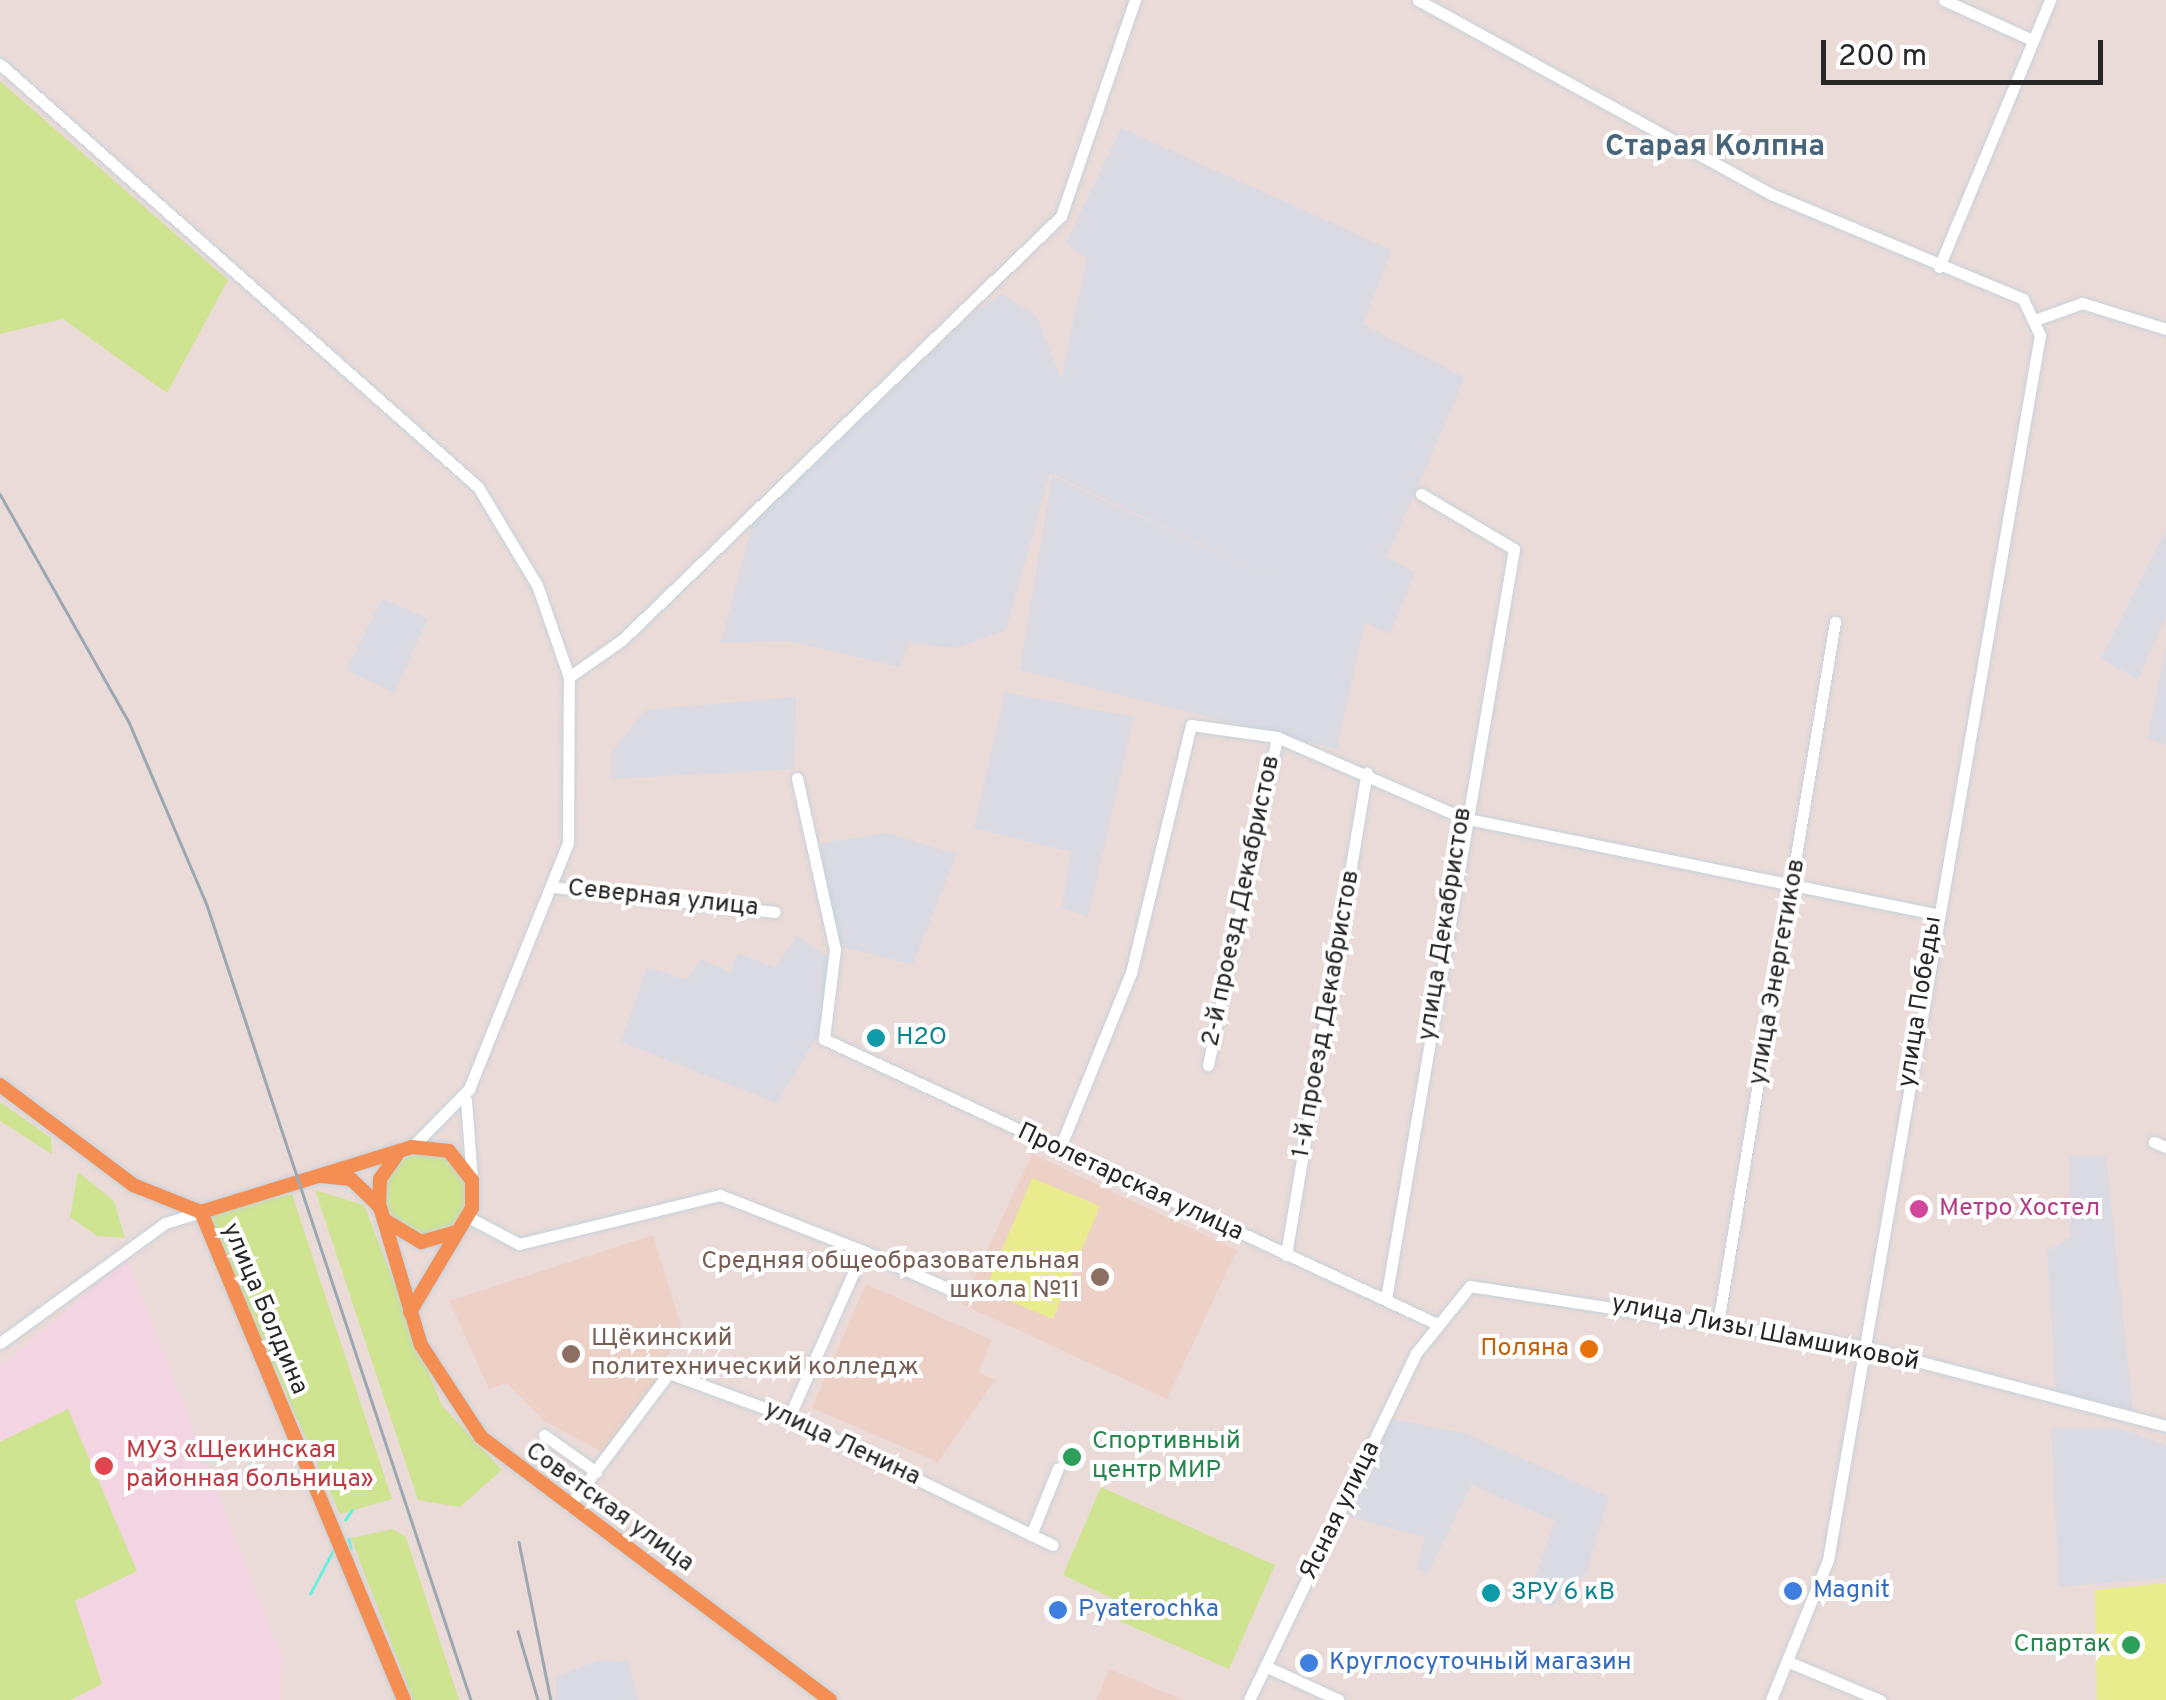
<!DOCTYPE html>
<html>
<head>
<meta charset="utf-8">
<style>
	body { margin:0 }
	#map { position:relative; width:2166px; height:1700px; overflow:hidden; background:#ebdbd8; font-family:Overpass,sans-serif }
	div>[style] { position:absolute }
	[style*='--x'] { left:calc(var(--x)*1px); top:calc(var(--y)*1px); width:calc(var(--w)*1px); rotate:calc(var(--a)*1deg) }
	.industrial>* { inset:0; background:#d9dae2 }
	.education>* { inset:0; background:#edd1c6 }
	.medical>* { inset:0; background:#f2d4e2 }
	.green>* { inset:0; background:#cee491 }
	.round { border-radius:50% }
	.pitch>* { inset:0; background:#e9ec8d }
	.stream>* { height:2.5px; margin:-1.25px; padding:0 1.25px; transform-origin:1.25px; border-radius:1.25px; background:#66f1df }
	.roads { filter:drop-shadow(0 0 2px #c6d2da) drop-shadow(0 0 2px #c6d2da) }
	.minor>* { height:11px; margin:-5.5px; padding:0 5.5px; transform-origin:5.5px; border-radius:5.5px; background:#fff }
	.major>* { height:14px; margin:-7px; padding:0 7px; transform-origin:7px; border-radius:7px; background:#f48e53 }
	.rail>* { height:2.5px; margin:-1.25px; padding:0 1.25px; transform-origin:1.25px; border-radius:1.25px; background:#9ba8b2 }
	.dots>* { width:28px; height:28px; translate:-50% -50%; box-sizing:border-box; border:5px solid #fff; border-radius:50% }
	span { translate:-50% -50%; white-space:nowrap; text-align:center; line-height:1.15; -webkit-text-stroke:8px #fff; paint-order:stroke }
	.street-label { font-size:25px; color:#272727 }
	.culture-label { font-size:25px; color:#0d838f }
	.left { translate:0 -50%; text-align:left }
	.hotel-label { font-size:25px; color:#b23c85 }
	.education-label { font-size:25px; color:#785e54 }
	.right { translate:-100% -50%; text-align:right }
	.food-label { font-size:25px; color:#c56008 }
	.leisure-label { font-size:25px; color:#27864d }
	.health-label { font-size:25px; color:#be3a42 }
	.shop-label { font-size:25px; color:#366cbe }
	.quarter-label { font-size:30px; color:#476478; font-weight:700 }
	.scale { position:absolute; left:1821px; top:40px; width:282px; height:45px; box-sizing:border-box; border:5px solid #272727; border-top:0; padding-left:12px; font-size:30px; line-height:35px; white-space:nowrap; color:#272727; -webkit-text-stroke:8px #fff; paint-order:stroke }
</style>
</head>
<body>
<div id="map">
	<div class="industrial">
		<div style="clip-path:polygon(1121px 128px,1392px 250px,1363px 324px,1465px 378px,1387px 557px,1415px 573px,1390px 634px,1365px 622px,1337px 749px,1020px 670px,1052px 476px,1295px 589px,1050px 473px,1006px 630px,957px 648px,908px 643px,900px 667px,789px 641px,721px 643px,753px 520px,976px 311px,1002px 294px,1037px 317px,1061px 378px,1087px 259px,1066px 243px)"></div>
		<div style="clip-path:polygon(2166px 530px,2166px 616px,2138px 680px,2101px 658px)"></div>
		<div style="clip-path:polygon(382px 598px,428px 619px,394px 693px,346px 670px)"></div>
		<div style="clip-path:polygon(2166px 647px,2166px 745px,2148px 738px)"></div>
		<div style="clip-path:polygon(1005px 692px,1134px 717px,1088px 917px,1062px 908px,1071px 852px,974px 828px)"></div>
		<div style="clip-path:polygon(796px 697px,795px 769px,611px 779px,611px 753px,645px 710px)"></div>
		<div style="clip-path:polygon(887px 833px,957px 854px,913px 965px,833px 944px,821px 843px)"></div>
		<div style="clip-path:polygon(797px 936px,830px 958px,818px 1035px,777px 1103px,621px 1042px,647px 967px,687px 980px,701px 959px,730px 972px,738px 953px,775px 968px)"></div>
		<div style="clip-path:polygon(2069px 1156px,2106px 1156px,2133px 1410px,2056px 1392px,2047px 1251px,2071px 1237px)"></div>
		<div style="clip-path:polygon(1392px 1419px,1465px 1433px,1609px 1497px,1586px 1574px,1552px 1607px,1528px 1598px,1555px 1520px,1471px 1485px,1428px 1574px,1416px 1569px,1425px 1537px,1346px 1516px)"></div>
		<div style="clip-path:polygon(2051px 1428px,2120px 1428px,2166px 1445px,2166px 1578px,2059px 1587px)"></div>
		<div style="clip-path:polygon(599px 1660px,628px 1661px,638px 1700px,556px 1700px,556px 1677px)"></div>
	</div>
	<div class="education">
		<div style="clip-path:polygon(1032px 1154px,1237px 1250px,1167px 1399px,962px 1304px)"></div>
		<div style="clip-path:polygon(653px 1235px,681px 1326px,649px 1396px,606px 1454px,543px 1420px,507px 1383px,489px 1389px,449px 1301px)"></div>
		<div style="clip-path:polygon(866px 1284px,992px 1340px,979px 1372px,995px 1380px,938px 1462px,812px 1408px)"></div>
		<div style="clip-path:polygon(1109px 1669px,1184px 1700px,1096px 1700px)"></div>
	</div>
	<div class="medical">
		<div style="clip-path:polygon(127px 1259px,282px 1659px,280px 1700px,0 1700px,0 1367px)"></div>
	</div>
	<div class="green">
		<div style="clip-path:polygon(0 81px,228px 280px,167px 393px,63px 319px,0 334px)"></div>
		<div style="clip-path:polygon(0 1102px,51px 1138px,52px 1154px,0 1121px)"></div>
		<div class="round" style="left:385px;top:1153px;width:82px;height:82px"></div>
		<div style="clip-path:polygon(78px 1172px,114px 1201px,125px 1238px,97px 1236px,70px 1217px)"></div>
		<div style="clip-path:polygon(315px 1190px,364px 1205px,442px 1406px,502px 1470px,460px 1507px,418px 1500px)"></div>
		<div style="clip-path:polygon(292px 1194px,392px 1499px,340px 1514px,205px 1214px)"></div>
		<div style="clip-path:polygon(68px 1409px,137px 1571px,75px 1601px,102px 1684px,71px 1700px,0 1700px,0 1442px)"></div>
		<div style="clip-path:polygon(1101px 1487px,1275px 1565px,1229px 1669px,1108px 1616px,1114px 1599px,1063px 1575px)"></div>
		<div style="clip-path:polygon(393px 1529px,406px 1537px,459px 1700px,413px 1700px,351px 1538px)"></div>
	</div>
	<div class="pitch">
		<div style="clip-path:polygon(1032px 1178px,1100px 1206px,1053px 1319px,985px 1291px)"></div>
		<div style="clip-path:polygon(2166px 1583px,2166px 1700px,2097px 1700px,2095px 1590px)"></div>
	</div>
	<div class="stream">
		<div style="--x:345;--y:1520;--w:12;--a:-55"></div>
		<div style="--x:349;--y:1539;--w:9;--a:77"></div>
		<div style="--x:310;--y:1594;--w:53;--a:-62"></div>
	</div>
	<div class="roads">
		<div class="minor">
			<div style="--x:1418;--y:0;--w:403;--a:28.8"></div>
			<div style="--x:1771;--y:194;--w:273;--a:22.6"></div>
			<div style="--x:2023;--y:299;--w:40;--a:65"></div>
			<div style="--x:2040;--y:335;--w:1243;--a:99.82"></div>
			<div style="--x:1828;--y:1560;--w:151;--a:112.2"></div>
			<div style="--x:1944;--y:0;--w:94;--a:24.4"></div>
			<div style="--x:0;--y:64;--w:638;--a:41.51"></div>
			<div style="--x:478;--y:487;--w:114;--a:59"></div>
			<div style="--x:537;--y:585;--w:97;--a:70.8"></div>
			<div style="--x:1939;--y:267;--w:289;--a:-67.4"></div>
			<div style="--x:2035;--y:320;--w:50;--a:-19.9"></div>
			<div style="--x:2082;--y:303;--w:88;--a:17.2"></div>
			<div style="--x:797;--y:778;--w:175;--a:77.5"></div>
			<div style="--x:835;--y:949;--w:91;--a:97"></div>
			<div style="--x:824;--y:1039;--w:676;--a:24.93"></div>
			<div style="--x:552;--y:887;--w:224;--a:6.4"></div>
			<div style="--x:1208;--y:1065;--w:335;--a:-78.1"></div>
			<div style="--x:466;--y:1100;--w:80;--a:85.7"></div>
			<div style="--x:2154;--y:1142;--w:13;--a:23"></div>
			<div style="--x:412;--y:1147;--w:81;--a:-45.5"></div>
			<div style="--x:469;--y:1089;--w:265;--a:-68.1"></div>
			<div style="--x:568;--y:843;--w:166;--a:-89.7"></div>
			<div style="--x:569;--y:677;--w:65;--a:-34.9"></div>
			<div style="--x:622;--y:640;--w:610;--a:-44"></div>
			<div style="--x:1061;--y:216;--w:228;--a:-71.1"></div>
			<div style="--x:1059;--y:1150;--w:191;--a:-67.9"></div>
			<div style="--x:1131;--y:973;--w:255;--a:-76.4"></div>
			<div style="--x:1191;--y:725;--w:87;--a:7.9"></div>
			<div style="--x:1277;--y:737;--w:203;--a:23.5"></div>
			<div style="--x:1463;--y:818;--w:482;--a:11.5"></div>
			<div style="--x:468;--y:1217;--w:58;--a:27.9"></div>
			<div style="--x:519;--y:1244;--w:207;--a:-13.7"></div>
			<div style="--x:720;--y:1195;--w:154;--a:21.4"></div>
			<div style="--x:863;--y:1251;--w:182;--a:114"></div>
			<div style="--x:863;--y:1251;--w:92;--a:23.8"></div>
			<div style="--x:1286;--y:1255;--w:489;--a:-80.5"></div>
			<div style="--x:1386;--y:1299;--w:761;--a:-80.31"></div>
			<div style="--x:1514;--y:549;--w:108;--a:-149.4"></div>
			<div style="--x:1718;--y:1323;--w:711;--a:-80.52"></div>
			<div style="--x:0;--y:1343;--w:204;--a:-36"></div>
			<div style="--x:165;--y:1223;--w:38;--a:-17"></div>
			<div style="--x:544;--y:1435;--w:64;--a:35.4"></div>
			<div style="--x:569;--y:1506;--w:166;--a:-53.1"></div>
			<div style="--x:669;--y:1373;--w:128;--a:20.1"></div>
			<div style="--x:789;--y:1417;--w:293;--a:25.9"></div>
			<div style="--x:1031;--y:1535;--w:72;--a:-68.1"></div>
			<div style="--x:1789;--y:1662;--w:99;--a:22.7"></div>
			<div style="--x:1265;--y:1666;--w:81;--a:24.7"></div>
			<div style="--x:1249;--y:1700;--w:385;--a:-64.3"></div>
			<div style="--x:1416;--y:1353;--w:86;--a:-51.1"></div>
			<div style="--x:1470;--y:1286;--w:398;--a:8.8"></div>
			<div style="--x:1863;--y:1347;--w:313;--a:14.6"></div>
		</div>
		<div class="major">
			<div style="--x:0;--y:1085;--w:166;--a:36.9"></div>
			<div style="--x:133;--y:1185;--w:73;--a:21.7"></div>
			<div style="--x:201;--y:1212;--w:221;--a:-17.1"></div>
			<div style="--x:412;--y:1147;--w:37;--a:6"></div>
			<div style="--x:449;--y:1151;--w:37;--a:52"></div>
			<div style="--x:472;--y:1180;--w:28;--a:90"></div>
			<div style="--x:472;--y:1208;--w:121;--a:120.8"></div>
			<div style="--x:321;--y:1176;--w:30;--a:6"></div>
			<div style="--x:351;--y:1179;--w:40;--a:44"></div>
			<div style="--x:380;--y:1207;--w:144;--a:73.5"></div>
			<div style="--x:421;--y:1345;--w:110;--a:56.9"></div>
			<div style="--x:481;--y:1437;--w:437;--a:37"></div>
			<div style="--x:379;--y:1207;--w:28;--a:-88"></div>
			<div style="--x:380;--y:1179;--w:29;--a:-55"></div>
			<div style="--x:201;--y:1212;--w:529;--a:67.41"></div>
			<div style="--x:386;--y:1221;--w:41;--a:31"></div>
			<div style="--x:421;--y:1242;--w:35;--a:-16"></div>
		</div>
	</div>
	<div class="rail">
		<div style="--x:0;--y:494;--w:262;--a:60.5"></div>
		<div style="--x:129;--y:722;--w:199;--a:66.9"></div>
		<div style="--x:207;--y:905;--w:838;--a:71.63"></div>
		<div style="--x:519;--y:1542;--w:161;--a:78.6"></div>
		<div style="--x:518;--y:1631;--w:72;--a:73.8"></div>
	</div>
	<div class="dots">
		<div style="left:876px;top:1038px;background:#0f9aa8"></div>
		<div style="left:1919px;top:1209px;background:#d1479c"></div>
		<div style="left:1100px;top:1277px;background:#8d6e63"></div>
		<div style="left:1589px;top:1349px;background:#e8710a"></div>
		<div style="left:571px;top:1354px;background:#8d6e63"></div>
		<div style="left:1072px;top:1457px;background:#2e9e5b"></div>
		<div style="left:104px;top:1466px;background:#e0444e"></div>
		<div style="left:1793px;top:1591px;background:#3f7fe0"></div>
		<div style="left:1491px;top:1593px;background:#0f9aa8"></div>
		<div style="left:1058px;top:1610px;background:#3f7fe0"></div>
		<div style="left:2131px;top:1645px;background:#2e9e5b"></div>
		<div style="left:1309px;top:1663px;background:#3f7fe0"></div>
	</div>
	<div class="street-label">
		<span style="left:663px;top:899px;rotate:6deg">Северная улица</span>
		<span style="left:1242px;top:901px;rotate:-78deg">2-й проезд Декабристов</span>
		<span style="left:1446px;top:924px;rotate:-81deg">улица Декабристов</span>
		<span style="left:1778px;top:972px;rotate:-80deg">улица Энергетиков</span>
		<span style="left:1921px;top:1002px;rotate:-81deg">улица Победы</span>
		<span style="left:1327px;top:1014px;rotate:-80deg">1-й проезд Декабристов</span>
		<span style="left:1130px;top:1183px;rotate:25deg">Пролетарская улица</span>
		<span style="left:264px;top:1309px;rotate:67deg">улица Болдина</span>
		<span style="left:1765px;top:1334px;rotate:11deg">улица Лизы Шамшиковой</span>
		<span style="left:842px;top:1444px;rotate:25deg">улица Ленина</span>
		<span style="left:609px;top:1508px;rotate:36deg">Советская улица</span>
		<span style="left:1341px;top:1511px;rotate:-64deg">Ясная улица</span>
	</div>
	<div class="culture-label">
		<span class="left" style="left:896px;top:1038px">Н2О</span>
		<span class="left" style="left:1511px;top:1593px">ЗРУ 6 кВ</span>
	</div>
	<div class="hotel-label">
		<span class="left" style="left:1939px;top:1209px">Метро Хостел</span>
	</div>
	<div class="education-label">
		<span class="right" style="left:1080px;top:1277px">Средняя общеобразовательная<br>школа №11</span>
		<span class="left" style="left:591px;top:1354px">Щёкинский<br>политехнический колледж</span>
	</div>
	<div class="food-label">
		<span class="right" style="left:1569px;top:1349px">Поляна</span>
	</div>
	<div class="leisure-label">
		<span class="left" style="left:1092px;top:1457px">Спортивный<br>центр МИР</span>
		<span class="right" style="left:2111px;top:1645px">Спартак</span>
	</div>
	<div class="health-label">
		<span class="left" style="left:126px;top:1466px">МУЗ «Щекинская<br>районная больница»</span>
	</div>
	<div class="shop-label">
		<span class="left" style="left:1813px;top:1591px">Magnit</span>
		<span class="left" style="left:1078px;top:1610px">Pyaterochka</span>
		<span class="left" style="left:1329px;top:1663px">Круглосуточный магазин</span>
	</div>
	<div class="quarter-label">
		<span style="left:1715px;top:148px">Старая Колпна</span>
	</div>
	<div class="scale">200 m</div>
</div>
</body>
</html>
